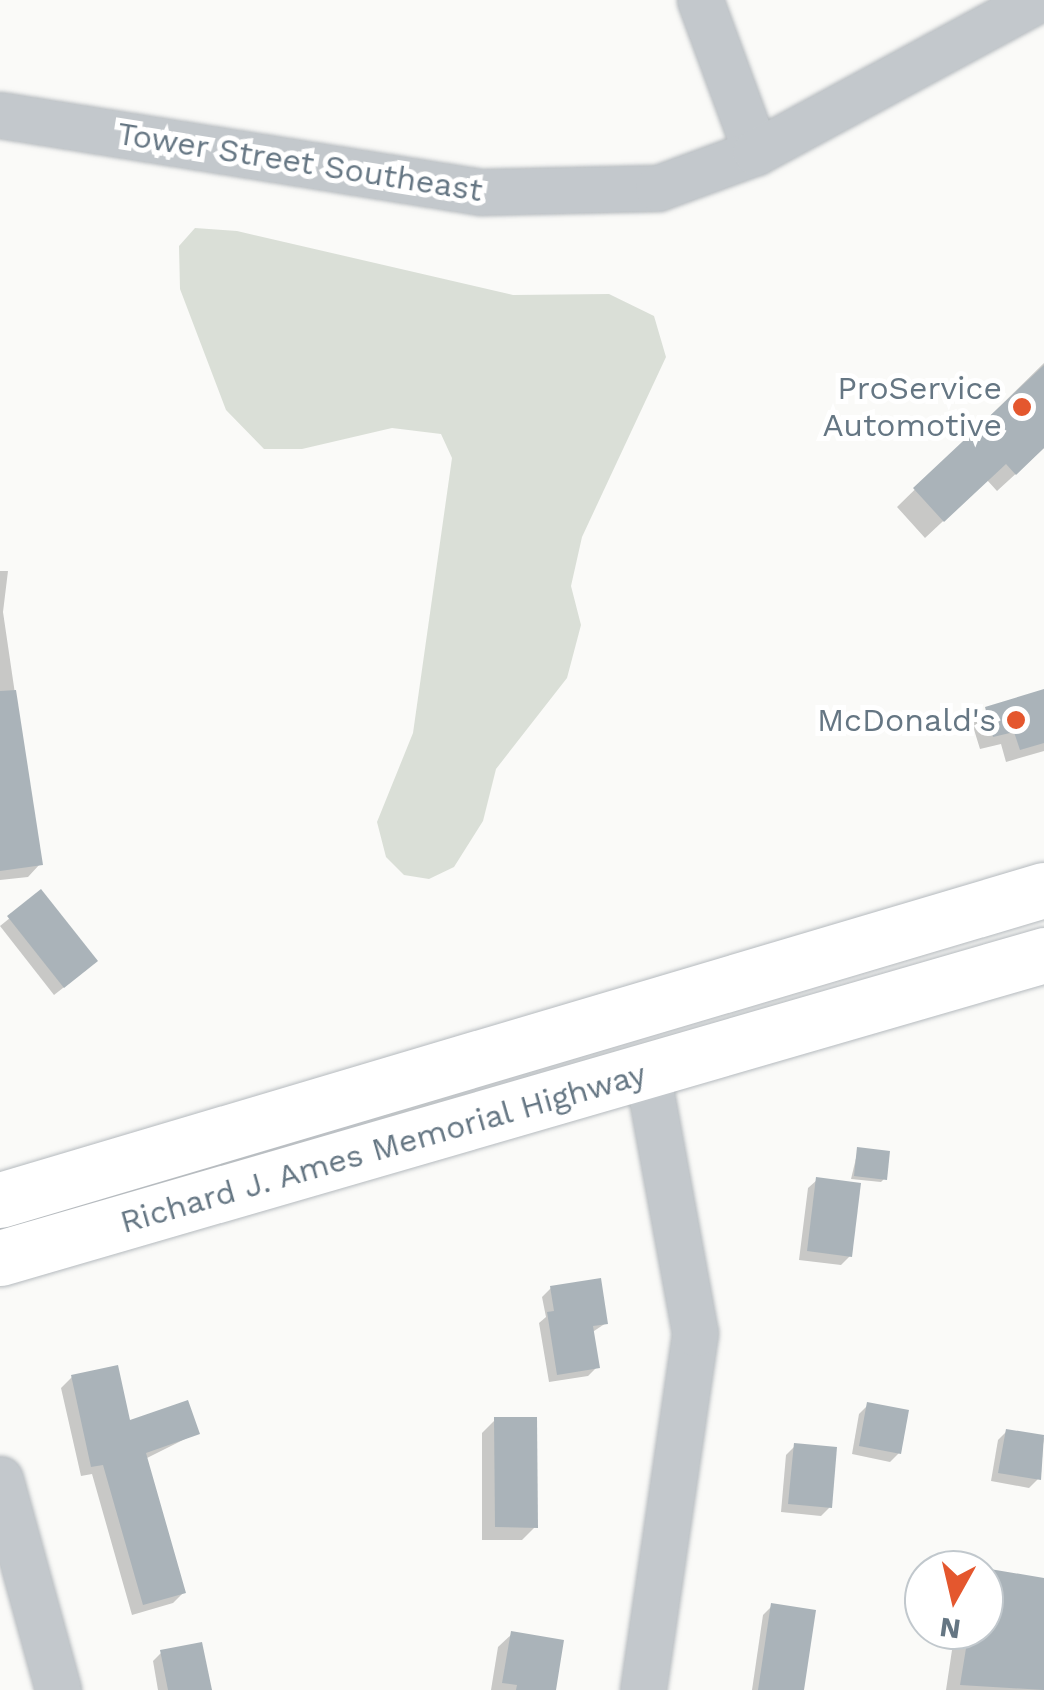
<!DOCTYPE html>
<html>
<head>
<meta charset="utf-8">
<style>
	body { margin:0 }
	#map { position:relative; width:1044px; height:1690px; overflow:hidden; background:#fafaf8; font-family:"Work Sans",sans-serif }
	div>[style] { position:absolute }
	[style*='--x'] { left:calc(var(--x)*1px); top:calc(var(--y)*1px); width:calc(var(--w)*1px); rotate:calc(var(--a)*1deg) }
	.green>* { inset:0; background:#dadfd7 }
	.shadow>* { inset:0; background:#0003 }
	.building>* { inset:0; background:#aab3b9 }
	.roads { filter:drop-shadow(0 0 2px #b5babe) drop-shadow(0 0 2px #b5babe) }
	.minor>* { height:45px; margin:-22.5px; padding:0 22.5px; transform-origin:22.5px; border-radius:22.5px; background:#c3c8cc }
	.major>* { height:55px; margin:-27.5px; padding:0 27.5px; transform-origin:27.5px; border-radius:27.5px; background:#fff }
	.dots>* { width:28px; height:28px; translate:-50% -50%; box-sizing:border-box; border:5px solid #fff; border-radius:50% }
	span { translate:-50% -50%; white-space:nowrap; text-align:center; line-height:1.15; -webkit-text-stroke:10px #fff; paint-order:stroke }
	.street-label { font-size:32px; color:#657683 }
	.poi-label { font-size:32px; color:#657683 }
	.right { translate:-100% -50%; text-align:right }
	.north { position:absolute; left:904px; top:1550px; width:100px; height:100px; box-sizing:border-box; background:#fff; border:2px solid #c1c8cd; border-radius:50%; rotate:188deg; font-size:28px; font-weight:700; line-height:40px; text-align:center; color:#657683 }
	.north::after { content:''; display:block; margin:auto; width:35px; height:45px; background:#e4572e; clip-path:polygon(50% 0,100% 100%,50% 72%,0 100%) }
</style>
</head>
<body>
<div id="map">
	<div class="green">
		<div style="clip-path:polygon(195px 228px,237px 231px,513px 295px,609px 294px,654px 316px,666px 357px,582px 537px,571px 586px,581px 625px,567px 678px,496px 769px,483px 821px,454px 867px,429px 879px,404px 875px,386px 857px,377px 822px,413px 733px,452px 458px,441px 434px,392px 428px,302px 449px,264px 449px,226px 410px,180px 289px,179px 246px)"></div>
	</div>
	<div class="shadow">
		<div style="clip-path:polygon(1044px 363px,1044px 448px,997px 491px,987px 480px,925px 538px,897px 507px)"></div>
		<div style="clip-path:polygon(0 571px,8px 571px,3px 612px,40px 864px,28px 877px,0 880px)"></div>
		<div style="clip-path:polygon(1044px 692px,1044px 751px,1006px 762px,1001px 744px,980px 749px,972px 723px,986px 710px)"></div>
		<div style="clip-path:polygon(41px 893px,86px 970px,54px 995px,0 926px)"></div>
		<div style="clip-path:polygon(858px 1150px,885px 1178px,881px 1182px,851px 1179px)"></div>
		<div style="clip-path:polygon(817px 1180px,850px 1256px,841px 1265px,799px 1260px,808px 1188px)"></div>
		<div style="clip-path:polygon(551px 1288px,606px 1323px,591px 1333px,597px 1367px,588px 1376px,549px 1382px,539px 1323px,546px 1317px,542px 1297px)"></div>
		<div style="clip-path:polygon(72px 1377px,128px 1423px,197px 1433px,145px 1459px,184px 1592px,173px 1603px,132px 1615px,92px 1474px,81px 1476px,61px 1388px)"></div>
		<div style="clip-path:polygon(868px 1405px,899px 1453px,890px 1462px,852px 1454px,859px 1414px)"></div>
		<div style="clip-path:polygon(495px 1420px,535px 1527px,522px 1540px,482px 1540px,482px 1433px)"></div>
		<div style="clip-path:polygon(1007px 1431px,1044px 1438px,1038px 1479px,1029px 1488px,991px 1481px,998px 1440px)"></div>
		<div style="clip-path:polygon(795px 1446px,830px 1507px,821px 1516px,781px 1512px,786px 1455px)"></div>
		<div style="clip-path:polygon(984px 1570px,1044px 1580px,1044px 1690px,946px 1690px,955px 1630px,984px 1630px)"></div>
		<div style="clip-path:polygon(772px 1606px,801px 1690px,752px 1690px,763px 1615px)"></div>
		<div style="clip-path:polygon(512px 1634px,553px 1690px,491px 1690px,498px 1647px)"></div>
		<div style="clip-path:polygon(162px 1652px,209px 1690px,158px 1690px,153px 1661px)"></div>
	</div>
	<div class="building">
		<div style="clip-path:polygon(1044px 365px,1044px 448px,1016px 475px,1006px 464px,944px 522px,913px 488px)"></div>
		<div style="clip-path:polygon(1044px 689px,1044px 743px,1020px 750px,1014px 732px,993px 737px,985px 707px)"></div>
		<div style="clip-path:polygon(16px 690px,43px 865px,0 871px,0 691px)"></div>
		<div style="clip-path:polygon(41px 889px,98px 961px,64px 988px,7px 916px)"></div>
		<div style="clip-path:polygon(857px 1147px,890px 1151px,887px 1180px,854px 1176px)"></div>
		<div style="clip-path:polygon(816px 1177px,861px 1183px,852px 1257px,807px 1251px)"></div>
		<div style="clip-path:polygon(601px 1278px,608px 1324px,593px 1326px,600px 1368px,557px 1375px,547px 1312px,554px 1311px,550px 1286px)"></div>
		<div style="clip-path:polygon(118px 1365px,130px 1420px,188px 1400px,200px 1434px,146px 1453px,186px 1593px,143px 1605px,103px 1465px,91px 1467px,71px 1375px)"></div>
		<div style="clip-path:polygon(867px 1402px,909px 1410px,901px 1454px,859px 1446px)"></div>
		<div style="clip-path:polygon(494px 1417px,537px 1417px,538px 1528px,495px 1527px)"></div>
		<div style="clip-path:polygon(1006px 1429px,1044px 1435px,1041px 1480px,998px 1473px)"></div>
		<div style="clip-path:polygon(794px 1443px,837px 1447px,832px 1508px,788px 1504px)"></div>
		<div style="clip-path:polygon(984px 1568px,1044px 1578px,1044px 1690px,960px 1685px,969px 1630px,984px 1630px)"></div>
		<div style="clip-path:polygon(771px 1603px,816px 1610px,804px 1690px,758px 1690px)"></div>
		<div style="clip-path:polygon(511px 1631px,564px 1640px,556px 1690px,516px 1690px,517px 1685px,502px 1683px)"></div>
		<div style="clip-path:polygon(202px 1642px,212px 1690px,168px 1690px,160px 1650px)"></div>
	</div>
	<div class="roads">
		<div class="minor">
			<div style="--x:700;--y:0;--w:162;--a:69.8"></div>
			<div style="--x:0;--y:115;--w:487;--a:9.1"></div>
			<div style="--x:481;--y:192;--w:177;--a:-1.3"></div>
			<div style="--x:658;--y:188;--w:104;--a:-20.2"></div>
			<div style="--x:756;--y:152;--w:319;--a:-28.4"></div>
			<div style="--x:0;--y:1479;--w:219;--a:74.6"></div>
			<div style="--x:643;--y:1690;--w:361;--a:-81.7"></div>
			<div style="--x:695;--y:1333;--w:265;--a:-100.4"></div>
		</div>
		<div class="major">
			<div style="--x:0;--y:1200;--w:1089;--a:-16.54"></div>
			<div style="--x:0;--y:1258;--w:1087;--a:-16.18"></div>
		</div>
	</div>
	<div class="dots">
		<div style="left:1022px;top:407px;background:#e4572e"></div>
		<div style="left:1016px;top:720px;background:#e4572e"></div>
	</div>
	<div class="street-label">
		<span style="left:300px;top:162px;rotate:9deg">Tower Street Southeast</span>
		<span style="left:383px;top:1148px;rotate:-16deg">Richard J. Ames Memorial Highway</span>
	</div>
	<div class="poi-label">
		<span class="right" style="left:1002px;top:407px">ProService<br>Automotive</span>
		<span class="right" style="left:996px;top:720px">McDonald's</span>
	</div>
	<div class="north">N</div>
</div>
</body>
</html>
